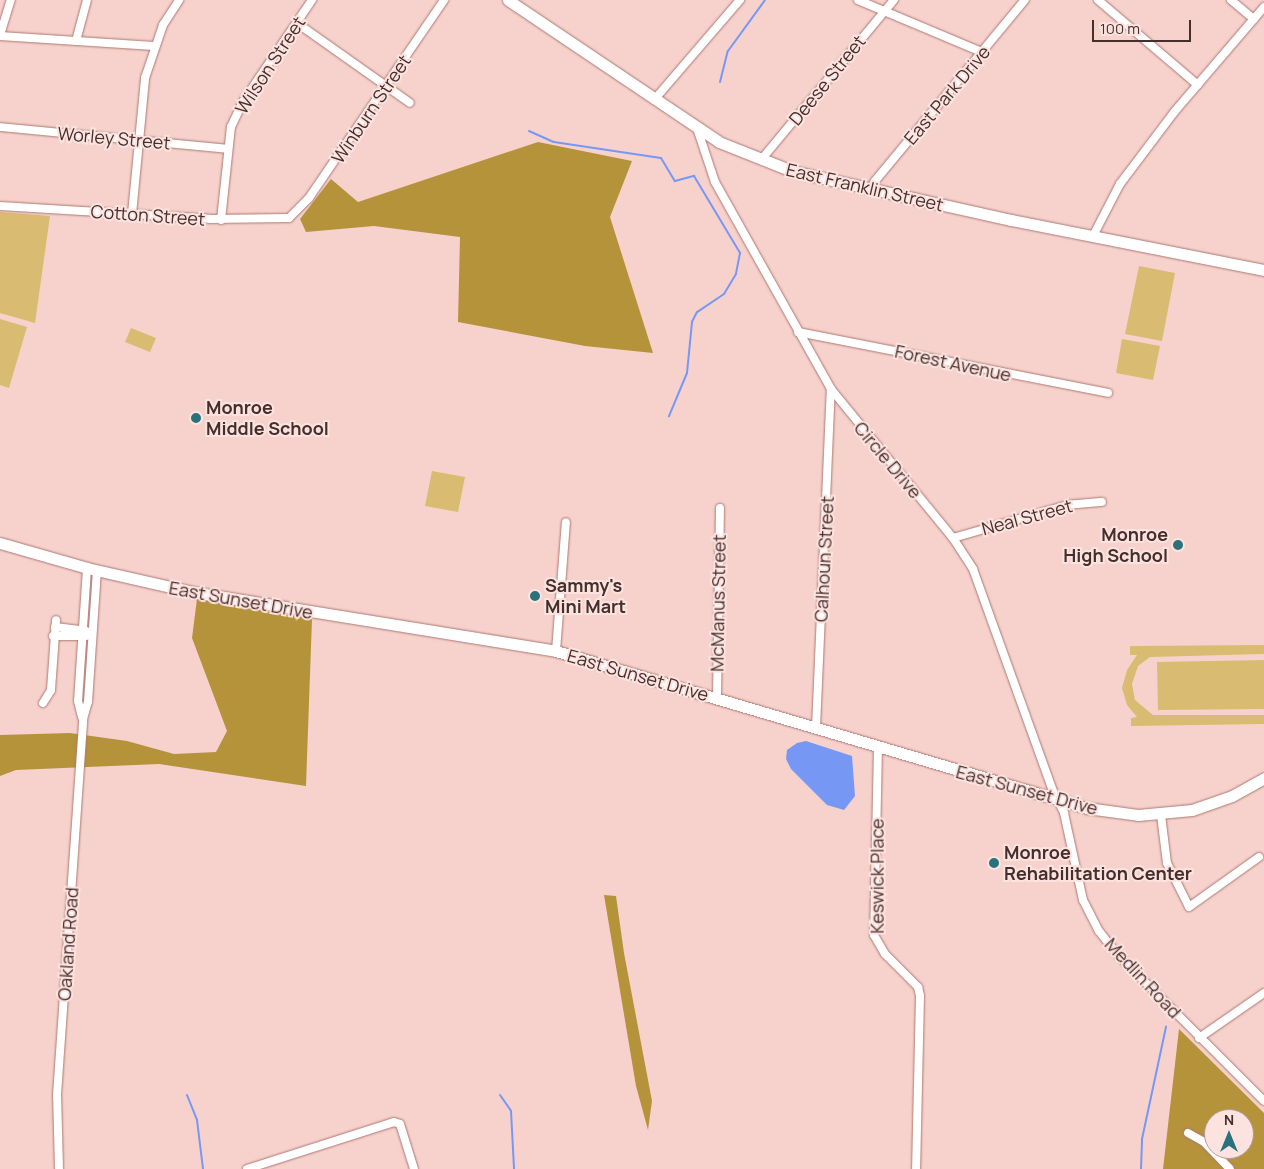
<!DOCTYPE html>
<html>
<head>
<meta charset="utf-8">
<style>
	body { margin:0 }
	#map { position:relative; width:1264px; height:1169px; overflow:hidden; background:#f7d2cd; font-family:Manrope,sans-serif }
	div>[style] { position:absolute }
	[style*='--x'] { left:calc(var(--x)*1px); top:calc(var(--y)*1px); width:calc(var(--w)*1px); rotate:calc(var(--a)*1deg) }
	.green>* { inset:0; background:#dabb72 }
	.forest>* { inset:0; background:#b5933b }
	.water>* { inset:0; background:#7698f4 }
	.stream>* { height:2px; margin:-1px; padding:0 1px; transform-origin:1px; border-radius:1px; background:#7698f4 }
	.roads { filter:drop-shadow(0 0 1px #af7871) drop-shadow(0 0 1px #af7871) }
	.street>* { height:8px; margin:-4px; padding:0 4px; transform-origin:4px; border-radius:4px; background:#fff }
	.secondary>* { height:11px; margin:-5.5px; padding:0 5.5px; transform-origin:5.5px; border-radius:5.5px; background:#fff }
	.dots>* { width:14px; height:14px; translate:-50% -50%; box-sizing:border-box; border:2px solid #fce3df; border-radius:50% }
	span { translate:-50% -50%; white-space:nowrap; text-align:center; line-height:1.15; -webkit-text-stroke:4px #fce3df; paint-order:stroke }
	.street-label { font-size:18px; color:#452e2b }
	.poi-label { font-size:18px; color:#452e2b; font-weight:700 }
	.left { translate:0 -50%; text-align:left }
	.right { translate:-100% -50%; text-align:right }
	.north { position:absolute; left:1204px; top:1109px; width:50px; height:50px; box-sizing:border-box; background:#fce3df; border:1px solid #b39b97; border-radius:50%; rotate:0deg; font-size:14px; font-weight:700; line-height:20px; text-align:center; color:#452e2b }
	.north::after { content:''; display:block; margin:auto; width:18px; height:22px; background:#29727c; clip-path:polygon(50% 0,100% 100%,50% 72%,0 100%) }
	.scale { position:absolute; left:1092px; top:20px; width:99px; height:22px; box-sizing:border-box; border:2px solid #452e2b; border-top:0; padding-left:6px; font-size:15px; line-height:18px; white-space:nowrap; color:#452e2b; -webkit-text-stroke:4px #fce3df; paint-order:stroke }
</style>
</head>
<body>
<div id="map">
	<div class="green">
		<div style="clip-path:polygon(0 212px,50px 216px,35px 323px,0 313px)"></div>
		<div style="clip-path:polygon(1139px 266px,1175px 273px,1162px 341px,1125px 334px)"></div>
		<div style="clip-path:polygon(0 319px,27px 327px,9px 388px,0 385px)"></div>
		<div style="clip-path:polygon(131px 328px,156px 338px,150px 352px,125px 342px)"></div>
		<div style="clip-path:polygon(1122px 339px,1160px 346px,1153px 380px,1116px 373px)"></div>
		<div style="clip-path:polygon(432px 471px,465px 477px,458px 512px,425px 506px)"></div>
		<div style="clip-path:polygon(1264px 645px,1264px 654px,1150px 657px,1138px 666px,1132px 684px,1135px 700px,1153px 715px,1264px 715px,1264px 724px,1131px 726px,1131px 718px,1137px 717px,1127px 705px,1122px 688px,1127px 670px,1137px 655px,1130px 655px,1130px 646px)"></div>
		<div style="clip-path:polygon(1264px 660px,1264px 709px,1158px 710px,1157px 662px)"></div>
	</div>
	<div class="forest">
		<div style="clip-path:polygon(538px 142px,632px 161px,610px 217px,653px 353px,585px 346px,458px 322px,460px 237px,374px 226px,306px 232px,300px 219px,331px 179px,358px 202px)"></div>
		<div style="clip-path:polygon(197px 599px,312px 619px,306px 786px,159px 764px,16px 770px,0 776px,0 735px,70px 733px,127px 741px,174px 754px,216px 752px,227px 731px,192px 638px)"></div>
		<div style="clip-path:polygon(604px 895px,616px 896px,624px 953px,652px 1101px,648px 1130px,636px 1086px)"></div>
		<div style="clip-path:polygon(evenodd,1179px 1029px,1264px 1113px,1264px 1169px,1163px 1169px,1179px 1029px,1214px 1119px,1244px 1119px,1244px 1149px,1214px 1149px,1214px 1119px)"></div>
	</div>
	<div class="water">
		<div style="clip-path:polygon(806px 741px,852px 756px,855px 796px,844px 810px,827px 805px,791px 769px,786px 759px,787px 750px,797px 743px)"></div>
	</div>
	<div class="stream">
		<div style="--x:720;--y:82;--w:32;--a:-76"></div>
		<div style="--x:728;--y:51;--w:63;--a:-54"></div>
		<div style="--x:529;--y:131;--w:27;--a:24"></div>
		<div style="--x:554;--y:142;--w:108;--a:8.5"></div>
		<div style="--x:661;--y:158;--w:27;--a:59"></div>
		<div style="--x:675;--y:181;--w:20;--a:-15"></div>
		<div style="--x:694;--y:176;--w:90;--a:59.1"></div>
		<div style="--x:740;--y:253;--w:21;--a:101"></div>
		<div style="--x:736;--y:274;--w:23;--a:121"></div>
		<div style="--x:724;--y:294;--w:32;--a:146"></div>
		<div style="--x:697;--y:312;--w:11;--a:117"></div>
		<div style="--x:692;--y:322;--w:51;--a:95.6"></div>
		<div style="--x:687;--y:373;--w:47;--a:112.7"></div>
		<div style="--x:187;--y:1095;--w:27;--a:68"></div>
		<div style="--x:197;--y:1120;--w:49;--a:83"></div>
		<div style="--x:500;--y:1095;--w:19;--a:55"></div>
		<div style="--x:511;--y:1111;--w:58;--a:87"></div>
		<div style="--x:1141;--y:1169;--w:30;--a:-88"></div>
		<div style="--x:1142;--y:1139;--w:115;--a:-77.9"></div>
	</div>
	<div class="roads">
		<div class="street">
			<div style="--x:858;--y:0;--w:134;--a:22.8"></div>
			<div style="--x:1098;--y:0;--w:131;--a:40.4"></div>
			<div style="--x:1231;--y:0;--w:30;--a:40"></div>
			<div style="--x:297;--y:23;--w:138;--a:35.3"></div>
			<div style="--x:0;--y:35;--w:37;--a:-73"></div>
			<div style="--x:0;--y:36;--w:154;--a:3.7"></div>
			<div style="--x:76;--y:41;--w:42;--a:-75"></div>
			<div style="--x:654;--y:100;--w:132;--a:-49.3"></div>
			<div style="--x:0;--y:127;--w:229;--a:5.5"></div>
			<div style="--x:697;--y:128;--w:57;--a:71.6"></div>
			<div style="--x:715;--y:182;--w:237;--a:60.7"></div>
			<div style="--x:831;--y:389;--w:193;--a:50.7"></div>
			<div style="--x:953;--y:538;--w:37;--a:57"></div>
			<div style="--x:973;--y:569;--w:234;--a:70.2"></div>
			<div style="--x:1052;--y:789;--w:27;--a:63"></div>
			<div style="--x:1064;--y:813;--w:89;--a:77.7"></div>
			<div style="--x:1083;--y:900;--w:35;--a:63"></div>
			<div style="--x:1099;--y:931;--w:28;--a:52"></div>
			<div style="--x:1116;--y:953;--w:209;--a:45"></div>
			<div style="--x:761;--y:160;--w:208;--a:-50.3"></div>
			<div style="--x:871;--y:190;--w:10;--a:-66"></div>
			<div style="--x:875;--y:181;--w:235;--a:-50.4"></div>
			<div style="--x:0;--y:206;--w:210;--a:3.5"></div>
			<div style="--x:210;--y:219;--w:79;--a:-0.7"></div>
			<div style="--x:289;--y:218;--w:28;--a:-45"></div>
			<div style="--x:309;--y:198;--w:240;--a:-55.7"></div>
			<div style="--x:132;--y:214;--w:137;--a:-84.5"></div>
			<div style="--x:145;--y:78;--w:56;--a:-71.2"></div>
			<div style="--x:163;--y:25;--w:30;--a:-57"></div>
			<div style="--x:221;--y:220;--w:94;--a:-83.9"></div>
			<div style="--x:231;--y:127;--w:26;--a:-65"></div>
			<div style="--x:242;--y:103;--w:125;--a:-55.8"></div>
			<div style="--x:1093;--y:236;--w:59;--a:-62.6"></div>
			<div style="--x:1120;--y:184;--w:91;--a:-53"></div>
			<div style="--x:1175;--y:111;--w:137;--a:-49.4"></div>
			<div style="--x:798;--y:332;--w:316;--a:11.1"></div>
			<div style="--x:953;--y:538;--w:119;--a:-16.1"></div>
			<div style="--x:1067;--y:505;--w:35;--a:-5"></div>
			<div style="--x:55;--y:627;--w:31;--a:7"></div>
			<div style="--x:53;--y:636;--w:33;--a:0"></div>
			<div style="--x:556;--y:651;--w:129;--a:-85.6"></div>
			<div style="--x:717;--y:698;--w:190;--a:-89.1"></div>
			<div style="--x:43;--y:703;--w:15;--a:-58"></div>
			<div style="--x:51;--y:690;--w:70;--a:-85.9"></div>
			<div style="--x:82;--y:717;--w:16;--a:-104"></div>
			<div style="--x:78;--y:701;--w:133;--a:-86.1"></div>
			<div style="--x:816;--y:728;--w:339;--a:-87.5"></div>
			<div style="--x:878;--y:747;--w:188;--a:91.2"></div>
			<div style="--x:874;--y:935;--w:22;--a:60"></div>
			<div style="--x:885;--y:954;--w:47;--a:45"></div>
			<div style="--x:918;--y:987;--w:9;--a:77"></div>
			<div style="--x:920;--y:996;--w:173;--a:91.3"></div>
			<div style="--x:1161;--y:815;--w:48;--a:82.9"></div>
			<div style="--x:1167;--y:863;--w:49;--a:63.4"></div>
			<div style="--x:1189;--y:907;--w:86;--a:-35.5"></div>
			<div style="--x:1199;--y:1038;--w:79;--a:-34.7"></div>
			<div style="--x:1188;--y:1133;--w:18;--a:29"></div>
			<div style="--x:1204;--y:1142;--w:37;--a:46"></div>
			<div style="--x:59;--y:1169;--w:74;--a:-91.5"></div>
			<div style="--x:57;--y:1095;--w:377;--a:-86"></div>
			<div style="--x:83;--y:719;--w:18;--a:-74"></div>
			<div style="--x:88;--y:702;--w:131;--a:-86.1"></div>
			<div style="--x:247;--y:1169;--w:154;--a:-17.7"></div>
			<div style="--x:394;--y:1122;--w:6;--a:18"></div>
			<div style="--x:400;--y:1124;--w:47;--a:72.7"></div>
		</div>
		<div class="secondary">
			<div style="--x:508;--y:0;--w:254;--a:33.9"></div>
			<div style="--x:719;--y:142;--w:79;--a:21.7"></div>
			<div style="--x:792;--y:171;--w:224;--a:12.6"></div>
			<div style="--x:1011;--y:220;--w:258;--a:11.2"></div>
			<div style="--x:0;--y:543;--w:91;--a:16"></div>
			<div style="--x:87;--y:568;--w:109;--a:12.8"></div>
			<div style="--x:193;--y:592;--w:368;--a:9.2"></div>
			<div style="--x:556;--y:651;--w:554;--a:16.47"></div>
			<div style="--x:1087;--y:808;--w:51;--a:7.8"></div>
			<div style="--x:1138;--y:815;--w:54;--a:-5.3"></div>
			<div style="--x:1192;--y:810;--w:42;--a:-19.3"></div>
			<div style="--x:1232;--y:796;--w:37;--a:-29"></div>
		</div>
	</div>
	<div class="dots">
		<div style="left:196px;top:418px;background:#29727c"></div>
		<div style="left:1178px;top:545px;background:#29727c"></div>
		<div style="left:535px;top:596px;background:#29727c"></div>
		<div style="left:994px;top:863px;background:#29727c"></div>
	</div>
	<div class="street-label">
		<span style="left:270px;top:65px;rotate:-57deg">Wilson Street</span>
		<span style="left:827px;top:80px;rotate:-51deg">Deese Street</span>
		<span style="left:947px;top:95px;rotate:-50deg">East Park Drive</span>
		<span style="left:371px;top:109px;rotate:-56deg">Winburn Street</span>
		<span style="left:114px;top:138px;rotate:5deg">Worley Street</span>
		<span style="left:865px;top:187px;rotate:13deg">East Franklin Street</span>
		<span style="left:148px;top:215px;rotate:4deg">Cotton Street</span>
		<span style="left:953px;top:363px;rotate:12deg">Forest Avenue</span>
		<span style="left:888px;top:460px;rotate:50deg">Circle Drive</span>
		<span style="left:1027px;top:517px;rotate:-15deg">Neal Street</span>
		<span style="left:824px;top:559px;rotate:-87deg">Calhoun Street</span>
		<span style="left:241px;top:600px;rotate:10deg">East Sunset Drive</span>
		<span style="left:718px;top:603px;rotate:-89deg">McManus Street</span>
		<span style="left:638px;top:675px;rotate:16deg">East Sunset Drive</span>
		<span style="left:1027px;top:790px;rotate:15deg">East Sunset Drive</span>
		<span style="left:877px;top:876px;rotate:-90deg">Keswick Place</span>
		<span style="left:68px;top:944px;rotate:-86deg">Oakland Road</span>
		<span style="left:1143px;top:978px;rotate:47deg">Medlin Road</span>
	</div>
	<div class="poi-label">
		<span class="left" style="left:206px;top:418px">Monroe<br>Middle School</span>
		<span class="right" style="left:1168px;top:545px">Monroe<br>High School</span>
		<span class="left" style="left:545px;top:596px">Sammy's<br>Mini Mart</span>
		<span class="left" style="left:1004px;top:863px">Monroe<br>Rehabilitation Center</span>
	</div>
	<div class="north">N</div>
	<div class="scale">100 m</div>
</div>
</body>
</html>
